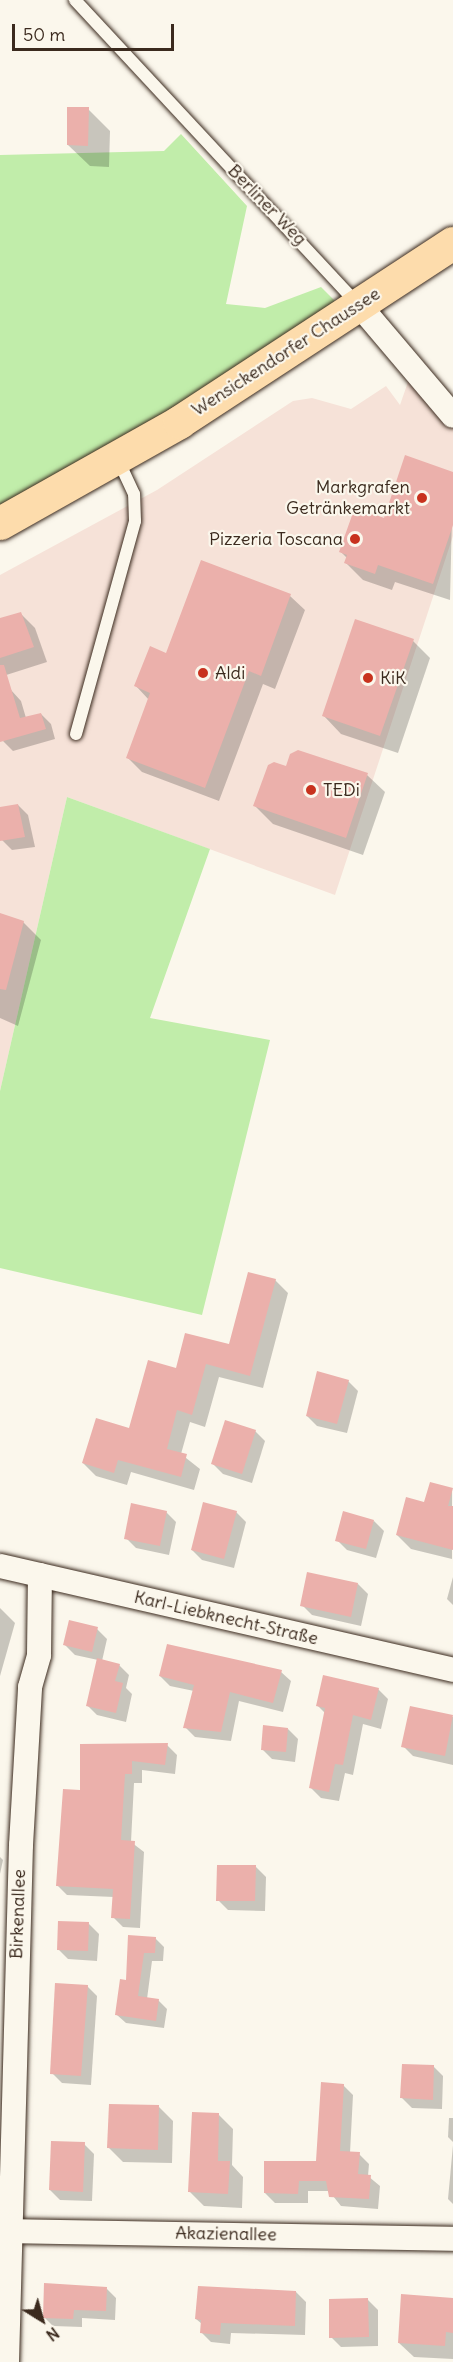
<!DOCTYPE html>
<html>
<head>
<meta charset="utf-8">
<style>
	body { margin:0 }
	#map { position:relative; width:453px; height:2362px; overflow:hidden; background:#fbf7ec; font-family:Delius,sans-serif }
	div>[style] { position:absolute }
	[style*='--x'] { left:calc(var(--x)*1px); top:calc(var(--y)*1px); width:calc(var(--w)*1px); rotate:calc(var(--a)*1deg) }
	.built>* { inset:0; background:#f6e2d8 }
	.green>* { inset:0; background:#c1edaa }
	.shadow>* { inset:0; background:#0003 }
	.building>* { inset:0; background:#ebb0ab }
	.roads { filter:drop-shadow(0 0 2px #3b2a1e) drop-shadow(0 0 2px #3b2a1e) }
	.lane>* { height:12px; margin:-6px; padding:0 6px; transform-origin:6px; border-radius:6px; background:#fbf7ec }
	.street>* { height:24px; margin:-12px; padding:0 12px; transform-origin:12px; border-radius:12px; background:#fbf7ec }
	.primary>* { height:33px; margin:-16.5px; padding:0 16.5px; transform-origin:16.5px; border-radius:16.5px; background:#fddcac }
	.dots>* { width:16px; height:16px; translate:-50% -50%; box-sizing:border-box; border:3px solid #fbf7ec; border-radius:50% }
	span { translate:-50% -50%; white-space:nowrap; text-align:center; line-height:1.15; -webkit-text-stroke:4.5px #fbf7ec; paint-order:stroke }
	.street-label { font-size:18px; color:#3b2a1e }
	.poi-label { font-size:18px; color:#3b2a1e }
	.right { translate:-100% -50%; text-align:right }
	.left { translate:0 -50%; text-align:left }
	.north { position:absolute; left:12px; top:2290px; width:60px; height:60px; -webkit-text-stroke:4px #fbf7ec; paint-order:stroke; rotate:143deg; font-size:16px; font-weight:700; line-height:24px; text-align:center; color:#3b2a1e }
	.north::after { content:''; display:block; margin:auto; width:21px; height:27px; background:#3b2a1e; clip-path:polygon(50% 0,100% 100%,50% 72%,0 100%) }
	.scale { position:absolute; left:12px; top:24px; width:162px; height:27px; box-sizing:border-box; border:3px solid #3b2a1e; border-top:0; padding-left:8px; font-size:18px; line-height:21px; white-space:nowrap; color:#3b2a1e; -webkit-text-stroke:4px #fbf7ec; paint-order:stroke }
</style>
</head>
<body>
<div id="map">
	<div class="built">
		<div style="clip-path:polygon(409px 379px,453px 427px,453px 536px,335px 895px,67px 797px,0 1091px,0 575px,157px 490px,293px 401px,312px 398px,351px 409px,386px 386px,400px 405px)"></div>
	</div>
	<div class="green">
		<div style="clip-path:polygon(181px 134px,247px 206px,226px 304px,265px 308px,321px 287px,338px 304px,153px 425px,0 506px,0 155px,164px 151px)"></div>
		<div style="clip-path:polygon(67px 797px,210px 849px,150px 1018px,270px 1040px,202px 1315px,0 1268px,0 1091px)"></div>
	</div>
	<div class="shadow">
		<div style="clip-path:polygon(88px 109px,110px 131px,109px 167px,90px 166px,68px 145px)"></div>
		<div style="clip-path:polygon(453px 474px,450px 600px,395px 582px,392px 590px,363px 580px,346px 563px,348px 559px,341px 552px)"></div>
		<div style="clip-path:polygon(201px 562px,290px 596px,305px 610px,275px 689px,263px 684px,219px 801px,142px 772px,128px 758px,149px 700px,136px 686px,167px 655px)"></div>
		<div style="clip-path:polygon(20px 613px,35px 628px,47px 662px,0 677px,0 620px)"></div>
		<div style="clip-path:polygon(413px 641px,430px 658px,398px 753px,341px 734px,324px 716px)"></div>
		<div style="clip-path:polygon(11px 690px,21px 701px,26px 718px,41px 714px,51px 724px,55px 739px,13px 751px,3px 741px,0 694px)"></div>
		<div style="clip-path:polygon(287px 768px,367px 775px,385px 792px,363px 855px,273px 824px,255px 806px)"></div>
		<div style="clip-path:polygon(18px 805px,28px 815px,35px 847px,12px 850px,2px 840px,0 809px)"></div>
		<div style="clip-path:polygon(0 915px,23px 922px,41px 940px,18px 1026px,0 1018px)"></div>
		<div style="clip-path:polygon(275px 1280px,288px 1293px,263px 1388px,219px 1377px,205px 1427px,190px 1422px,181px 1454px,200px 1469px,194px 1490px,131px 1472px,127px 1485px,96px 1476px,83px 1463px,130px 1430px,177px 1370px,230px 1346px)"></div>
		<div style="clip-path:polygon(348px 1381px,358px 1391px,347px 1433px,317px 1426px,307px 1416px)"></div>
		<div style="clip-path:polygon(255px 1431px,265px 1441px,252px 1483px,223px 1474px,213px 1464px)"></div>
		<div style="clip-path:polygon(452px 1489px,452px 1559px,411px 1549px,397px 1535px,425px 1503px)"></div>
		<div style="clip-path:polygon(166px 1512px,176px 1522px,169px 1555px,136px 1548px,126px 1538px)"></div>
		<div style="clip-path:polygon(236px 1512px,246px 1522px,234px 1568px,202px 1560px,192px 1550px)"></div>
		<div style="clip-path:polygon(374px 1521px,384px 1531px,376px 1558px,347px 1550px,337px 1540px)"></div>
		<div style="clip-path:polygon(453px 1577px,453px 1605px,447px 1599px)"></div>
		<div style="clip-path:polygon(358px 1584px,368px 1594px,361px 1626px,312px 1615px,302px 1605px)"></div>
		<div style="clip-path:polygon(0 1608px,15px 1623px,0 1676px)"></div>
		<div style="clip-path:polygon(97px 1629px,107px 1639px,102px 1661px,119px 1665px,129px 1675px,126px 1688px,132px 1694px,126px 1722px,97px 1715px,87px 1705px,98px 1660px,75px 1655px,65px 1645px)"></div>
		<div style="clip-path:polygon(281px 1672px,291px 1681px,283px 1712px,239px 1701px,231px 1741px,195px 1737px,185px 1727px,194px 1691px,170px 1686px,160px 1676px)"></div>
		<div style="clip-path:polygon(378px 1689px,388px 1699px,381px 1729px,363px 1724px,353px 1775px,345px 1773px,339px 1801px,321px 1798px,311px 1788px,326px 1714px,317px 1705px)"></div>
		<div style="clip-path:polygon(411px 1708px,453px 1717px,453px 1765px,413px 1756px,403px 1746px)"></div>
		<div style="clip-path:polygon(288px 1729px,298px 1739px,295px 1762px,272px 1759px,262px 1749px)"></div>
		<div style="clip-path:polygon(167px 1745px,177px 1755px,175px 1774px,142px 1770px,142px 1783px,134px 1783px,131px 1842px,144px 1852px,140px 1928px,123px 1927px,113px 1917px,114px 1897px,67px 1895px,57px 1885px,81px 1792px,81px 1746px)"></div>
		<div style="clip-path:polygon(0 1857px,3px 1860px,0 1874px)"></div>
		<div style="clip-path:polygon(256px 1867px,266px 1877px,265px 1911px,228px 1910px,218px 1900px)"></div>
		<div style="clip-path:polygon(89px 1924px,99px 1934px,97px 1961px,68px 1959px,58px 1949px)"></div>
		<div style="clip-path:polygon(130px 1937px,155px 1938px,164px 1947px,163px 1961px,152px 1961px,147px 1999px,158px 2000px,167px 2009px,164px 2028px,126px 2023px,117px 2015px,127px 1982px)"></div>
		<div style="clip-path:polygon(87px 1986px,97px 1996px,91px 2085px,62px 2083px,52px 2073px)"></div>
		<div style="clip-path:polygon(433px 2066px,443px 2076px,442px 2109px,412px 2108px,402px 2098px)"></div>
		<div style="clip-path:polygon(343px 2085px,353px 2095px,350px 2153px,359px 2154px,369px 2164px,368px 2176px,380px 2186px,378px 2209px,341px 2206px,329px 2191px,308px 2191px,308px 2203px,275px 2203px,265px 2193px,317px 2163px)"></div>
		<div style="clip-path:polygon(159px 2107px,173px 2121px,172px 2163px,123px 2162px,109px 2148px)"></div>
		<div style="clip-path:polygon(219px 2115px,233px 2129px,232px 2165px,243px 2177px,242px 2208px,204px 2206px,190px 2192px)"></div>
		<div style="clip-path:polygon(449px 2118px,453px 2118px,453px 2142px,448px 2137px)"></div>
		<div style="clip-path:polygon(84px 2144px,94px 2154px,92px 2201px,60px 2200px,50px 2190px)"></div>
		<div style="clip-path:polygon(453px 2145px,453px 2204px,448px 2199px)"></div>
		<div style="clip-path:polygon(107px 2289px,116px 2298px,115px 2320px,82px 2318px,82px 2327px,53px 2326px,44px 2317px)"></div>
		<div style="clip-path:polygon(296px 2292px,306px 2302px,305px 2335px,231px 2333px,230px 2344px,211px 2342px,201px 2332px,202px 2324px,196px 2319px)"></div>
		<div style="clip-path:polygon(453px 2299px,453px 2359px,414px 2357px,399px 2343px)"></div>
		<div style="clip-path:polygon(368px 2300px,378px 2310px,378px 2346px,341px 2347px,331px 2337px)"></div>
	</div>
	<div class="building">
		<div style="clip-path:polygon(67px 107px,89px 107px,88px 146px,67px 145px)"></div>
		<div style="clip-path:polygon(405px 455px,453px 472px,453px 525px,433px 584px,378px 565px,375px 574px,344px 563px,347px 555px,339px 552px,355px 507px,384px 518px)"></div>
		<div style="clip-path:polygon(201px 560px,291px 594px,261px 676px,249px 671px,205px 788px,126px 758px,150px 693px,134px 686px,150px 646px,166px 653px)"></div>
		<div style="clip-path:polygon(21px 612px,34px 647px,0 658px,0 618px)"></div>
		<div style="clip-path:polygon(355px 619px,414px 639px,380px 736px,322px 716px)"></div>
		<div style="clip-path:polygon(0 665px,4px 665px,20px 718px,41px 713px,46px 729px,0 742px)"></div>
		<div style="clip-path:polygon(298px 750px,368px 773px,346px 838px,253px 806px,268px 765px,274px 762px,286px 766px,290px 754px)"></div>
		<div style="clip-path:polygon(18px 804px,25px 837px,0 841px,0 807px)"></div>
		<div style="clip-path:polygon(0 913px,24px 921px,6px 990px,0 989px)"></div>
		<div style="clip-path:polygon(248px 1272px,276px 1279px,250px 1376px,206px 1364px,192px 1415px,177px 1410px,167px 1449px,187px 1454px,181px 1477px,118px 1460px,114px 1473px,82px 1463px,96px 1418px,129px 1428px,148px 1360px,176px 1368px,185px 1333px,229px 1344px)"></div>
		<div style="clip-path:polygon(317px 1371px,349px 1380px,337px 1424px,306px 1416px)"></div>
		<div style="clip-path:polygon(225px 1420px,256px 1430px,242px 1474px,211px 1464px)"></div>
		<div style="clip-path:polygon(430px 1482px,453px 1488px,448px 1506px,453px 1506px,453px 1550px,396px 1535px,406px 1497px,424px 1502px)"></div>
		<div style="clip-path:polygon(203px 1502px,237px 1511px,224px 1559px,191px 1550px)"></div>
		<div style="clip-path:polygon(131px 1503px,167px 1511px,160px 1546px,124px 1539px)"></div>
		<div style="clip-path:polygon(343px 1511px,374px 1520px,366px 1549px,335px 1541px)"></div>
		<div style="clip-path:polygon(307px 1572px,358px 1583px,351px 1617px,300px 1606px)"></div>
		<div style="clip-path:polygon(69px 1620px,98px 1627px,92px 1652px,63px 1645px)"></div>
		<div style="clip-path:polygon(167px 1644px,282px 1670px,273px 1703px,230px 1692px,221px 1732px,183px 1728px,194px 1685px,159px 1676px)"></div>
		<div style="clip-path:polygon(97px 1658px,120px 1664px,115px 1681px,123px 1683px,116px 1713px,86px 1706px)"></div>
		<div style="clip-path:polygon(323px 1675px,379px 1688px,371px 1720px,353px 1715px,343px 1765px,335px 1764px,329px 1792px,309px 1788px,325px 1708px,316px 1706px)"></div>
		<div style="clip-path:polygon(410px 1706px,453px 1715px,445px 1756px,401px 1747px)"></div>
		<div style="clip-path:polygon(263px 1725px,288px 1728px,286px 1752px,261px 1750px)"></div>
		<div style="clip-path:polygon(168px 1743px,165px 1765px,132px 1761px,132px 1774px,125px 1774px,121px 1840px,135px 1841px,130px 1919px,111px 1918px,113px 1889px,56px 1886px,63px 1789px,80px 1790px,80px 1744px)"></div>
		<div style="clip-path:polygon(217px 1865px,256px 1865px,255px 1901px,216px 1901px)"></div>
		<div style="clip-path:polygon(58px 1921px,89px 1922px,88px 1951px,57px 1950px)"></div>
		<div style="clip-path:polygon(128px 1935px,156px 1937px,155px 1953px,144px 1953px,138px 1996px,159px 1999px,156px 2021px,115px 2015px,120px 1979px,126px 1980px)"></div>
		<div style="clip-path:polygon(55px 1983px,88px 1985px,81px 2076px,50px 2074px)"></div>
		<div style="clip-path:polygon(402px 2064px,434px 2065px,433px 2100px,400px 2098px)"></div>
		<div style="clip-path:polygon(321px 2082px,344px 2084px,340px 2151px,360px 2152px,358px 2174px,371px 2175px,369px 2199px,329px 2197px,326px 2181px,299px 2181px,298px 2194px,264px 2193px,264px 2161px,316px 2161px)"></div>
		<div style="clip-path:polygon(109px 2104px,159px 2105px,158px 2150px,107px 2148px)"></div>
		<div style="clip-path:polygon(192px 2112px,219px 2113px,218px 2161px,230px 2161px,228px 2194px,188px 2192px)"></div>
		<div style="clip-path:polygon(51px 2141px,85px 2142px,83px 2192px,49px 2190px)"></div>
		<div style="clip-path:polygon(44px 2283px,107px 2287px,106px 2311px,74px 2310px,73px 2319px,43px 2318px)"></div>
		<div style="clip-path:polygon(198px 2286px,296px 2291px,295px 2326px,221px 2323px,220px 2335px,200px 2333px,201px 2320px,195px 2319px)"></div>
		<div style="clip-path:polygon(401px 2294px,453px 2298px,453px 2333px,446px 2332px,445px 2346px,398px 2343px)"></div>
		<div style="clip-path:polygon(368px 2298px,369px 2337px,329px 2338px,329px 2299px)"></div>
	</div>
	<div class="roads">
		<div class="lane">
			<div style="--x:75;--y:0;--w:416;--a:47.1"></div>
			<div style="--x:76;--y:734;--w:221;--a:-74.5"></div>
			<div style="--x:135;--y:521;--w:27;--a:-92"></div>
			<div style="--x:134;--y:494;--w:38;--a:-115"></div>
		</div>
		<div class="street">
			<div style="--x:359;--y:305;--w:145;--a:49.7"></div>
			<div style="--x:0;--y:1566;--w:465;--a:12.9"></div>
			<div style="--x:0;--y:2231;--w:453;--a:1"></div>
			<div style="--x:7;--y:2362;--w:517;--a:-88.45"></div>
			<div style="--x:21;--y:1845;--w:158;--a:-86.7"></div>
			<div style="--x:30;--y:1687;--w:33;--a:-74"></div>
			<div style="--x:39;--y:1655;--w:80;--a:-89.3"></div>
		</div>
		<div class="primary">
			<div style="--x:0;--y:523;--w:206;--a:-29.4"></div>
			<div style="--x:179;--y:422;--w:327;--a:-33.2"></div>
		</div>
	</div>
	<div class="dots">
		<div style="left:422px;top:498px;background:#c8321e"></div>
		<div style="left:355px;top:539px;background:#c8321e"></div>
		<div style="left:203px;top:673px;background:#c8321e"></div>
		<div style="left:368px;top:678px;background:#c8321e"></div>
		<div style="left:311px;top:790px;background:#c8321e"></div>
	</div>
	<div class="street-label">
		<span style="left:267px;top:205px;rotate:46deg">Berliner Weg</span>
		<span style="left:286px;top:352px;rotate:-33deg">Wensickendorfer Chaussee</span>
		<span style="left:226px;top:1618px;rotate:13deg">Karl-Liebknecht-Straße</span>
		<span style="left:18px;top:1914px;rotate:-88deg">Birkenallee</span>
		<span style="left:226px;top:2234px;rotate:1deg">Akazienallee</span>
	</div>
	<div class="poi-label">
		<span class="right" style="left:410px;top:498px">Markgrafen<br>Getränkemarkt</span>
		<span class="right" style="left:343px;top:539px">Pizzeria Toscana</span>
		<span class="left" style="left:215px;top:673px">Aldi</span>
		<span class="left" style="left:380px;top:678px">KiK</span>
		<span class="left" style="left:323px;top:790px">TEDi</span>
	</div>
	<div class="north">N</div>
	<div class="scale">50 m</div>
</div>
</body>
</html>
